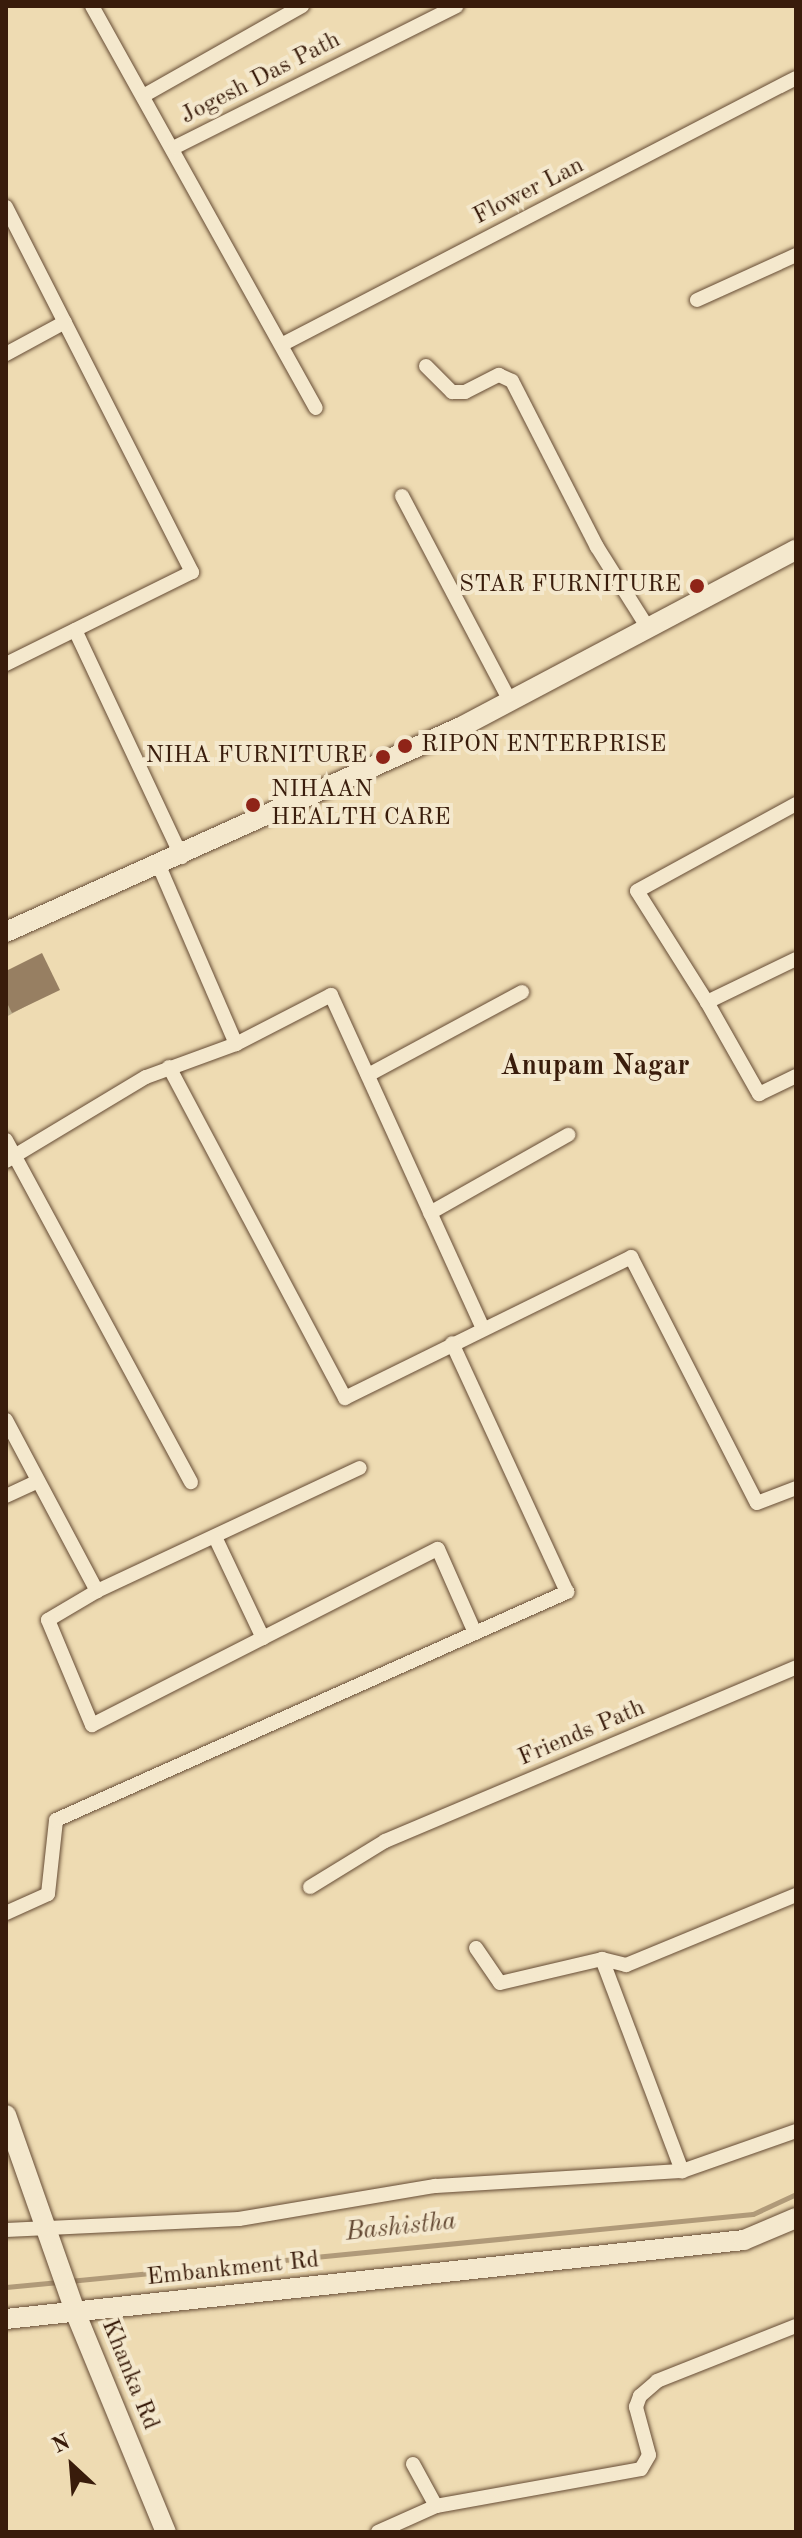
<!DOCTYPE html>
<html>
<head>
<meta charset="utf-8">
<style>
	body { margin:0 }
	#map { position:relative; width:802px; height:2538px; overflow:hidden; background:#eedbb2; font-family:"Old Standard TT",serif }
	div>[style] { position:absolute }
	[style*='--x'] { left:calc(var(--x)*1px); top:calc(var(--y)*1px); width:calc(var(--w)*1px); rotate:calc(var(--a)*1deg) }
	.shadow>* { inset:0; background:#0003 }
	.stream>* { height:5px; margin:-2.5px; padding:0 2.5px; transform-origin:2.5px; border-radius:2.5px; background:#b09a79 }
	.building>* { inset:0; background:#977f62 }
	.roads { filter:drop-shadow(0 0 2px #664c35) drop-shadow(0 0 2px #664c35) }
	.street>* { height:14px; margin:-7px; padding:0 7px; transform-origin:7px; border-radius:7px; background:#f4e8cd }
	.secondary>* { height:20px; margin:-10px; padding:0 10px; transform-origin:10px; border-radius:10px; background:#f4e8cd }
	.dots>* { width:22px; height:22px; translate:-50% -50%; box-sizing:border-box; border:4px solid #f4e8cd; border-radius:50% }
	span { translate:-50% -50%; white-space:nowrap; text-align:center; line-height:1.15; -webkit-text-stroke:8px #f4e8cd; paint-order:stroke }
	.street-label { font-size:24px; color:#391c0b }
	.poi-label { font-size:24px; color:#391c0b }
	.right { translate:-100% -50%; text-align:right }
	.left { translate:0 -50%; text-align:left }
	.water-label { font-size:26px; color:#634832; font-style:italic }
	.quarter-label { font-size:28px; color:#391c0b; font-weight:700 }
	.frame { position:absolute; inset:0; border:8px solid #391c0b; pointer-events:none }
	.north { position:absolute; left:32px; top:2426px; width:80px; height:80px; -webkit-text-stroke:6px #f4e8cd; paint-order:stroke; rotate:334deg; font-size:22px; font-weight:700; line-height:32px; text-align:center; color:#391c0b }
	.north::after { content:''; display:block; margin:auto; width:28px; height:36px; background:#391c0b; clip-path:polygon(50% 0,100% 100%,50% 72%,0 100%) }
</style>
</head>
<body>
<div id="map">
	<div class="shadow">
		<div style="clip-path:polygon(6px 973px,57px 989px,6px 1017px)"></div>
	</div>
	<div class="stream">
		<div style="--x:69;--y:2281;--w:687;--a:-5.59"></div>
		<div style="--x:753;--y:2214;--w:47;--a:-24.9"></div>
		<div style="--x:6;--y:2287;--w:53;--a:-5.4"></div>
	</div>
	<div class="building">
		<div style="clip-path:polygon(42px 953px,60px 990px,12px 1013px,6px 1001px,6px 971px)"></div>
	</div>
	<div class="roads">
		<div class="street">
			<div style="--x:92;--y:6;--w:460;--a:60.9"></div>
			<div style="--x:143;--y:96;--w:183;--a:-29.5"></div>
			<div style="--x:173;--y:148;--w:317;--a:-26.6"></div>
			<div style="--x:6;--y:207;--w:410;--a:63"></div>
			<div style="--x:192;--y:572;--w:208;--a:153.7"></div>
			<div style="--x:697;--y:300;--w:109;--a:-24.4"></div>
			<div style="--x:283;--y:344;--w:578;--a:-27.41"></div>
			<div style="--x:6;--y:354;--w:67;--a:-28.5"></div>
			<div style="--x:426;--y:366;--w:37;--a:45"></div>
			<div style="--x:452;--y:392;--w:13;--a:0"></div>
			<div style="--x:465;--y:392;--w:38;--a:-27"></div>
			<div style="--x:499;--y:375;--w:14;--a:25"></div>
			<div style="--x:512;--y:381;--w:186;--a:62.9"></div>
			<div style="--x:597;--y:547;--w:96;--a:57.8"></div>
			<div style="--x:402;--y:496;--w:232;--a:62.2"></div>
			<div style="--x:75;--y:630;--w:251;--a:64.8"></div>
			<div style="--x:159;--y:866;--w:194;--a:66.6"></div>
			<div style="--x:796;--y:959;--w:99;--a:154.2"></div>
			<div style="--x:707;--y:1002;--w:106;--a:60.5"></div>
			<div style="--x:759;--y:1094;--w:41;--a:-25.9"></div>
			<div style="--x:707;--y:1002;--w:131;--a:-122.2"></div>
			<div style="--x:637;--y:891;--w:181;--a:-28.7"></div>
			<div style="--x:169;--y:1067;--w:375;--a:62"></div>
			<div style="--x:345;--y:1398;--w:319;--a:-26.2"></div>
			<div style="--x:631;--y:1257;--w:276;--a:62.9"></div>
			<div style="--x:757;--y:1503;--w:42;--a:-21"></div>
			<div style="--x:368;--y:1075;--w:175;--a:-28.3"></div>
			<div style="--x:6;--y:1140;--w:389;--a:61.6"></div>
			<div style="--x:6;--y:1161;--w:163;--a:-31"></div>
			<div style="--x:146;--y:1077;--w:96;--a:-20.1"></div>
			<div style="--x:236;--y:1044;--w:107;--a:-27.3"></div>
			<div style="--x:331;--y:995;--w:365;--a:65.5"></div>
			<div style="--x:430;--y:1213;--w:159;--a:-29.5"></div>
			<div style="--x:6;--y:1420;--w:194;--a:62"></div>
			<div style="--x:97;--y:1591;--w:290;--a:-25.1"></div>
			<div style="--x:6;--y:1496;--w:33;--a:-25"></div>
			<div style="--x:215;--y:1537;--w:112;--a:64.6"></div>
			<div style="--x:97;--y:1591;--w:57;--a:149.4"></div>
			<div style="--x:48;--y:1620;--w:114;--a:67.3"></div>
			<div style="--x:92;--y:1725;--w:388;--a:-27"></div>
			<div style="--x:438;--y:1549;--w:92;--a:66.2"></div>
			<div style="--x:310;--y:1887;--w:88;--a:-31.5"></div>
			<div style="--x:385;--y:1841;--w:446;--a:-22.9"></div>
			<div style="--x:6;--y:1913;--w:46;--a:-24.3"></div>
			<div style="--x:48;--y:1894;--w:74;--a:-83.8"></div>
			<div style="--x:56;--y:1820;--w:560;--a:-24.05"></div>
			<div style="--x:567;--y:1592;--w:274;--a:-114.8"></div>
			<div style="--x:476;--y:1948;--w:42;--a:55.6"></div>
			<div style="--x:500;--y:1983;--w:105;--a:-13.2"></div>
			<div style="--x:602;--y:1959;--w:25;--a:14"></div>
			<div style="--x:626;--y:1965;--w:184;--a:-22.4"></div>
			<div style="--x:602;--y:1959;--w:227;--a:69.3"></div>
			<div style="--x:682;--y:2171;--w:121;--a:-19.3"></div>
			<div style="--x:6;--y:2230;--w:233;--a:-2.7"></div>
			<div style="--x:239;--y:2219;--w:199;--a:-9.6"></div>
			<div style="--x:435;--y:2186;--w:247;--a:-3.5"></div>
			<div style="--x:436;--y:2506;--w:208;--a:-10.2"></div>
			<div style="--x:641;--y:2469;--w:16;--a:-60"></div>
			<div style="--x:649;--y:2455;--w:50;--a:-105.2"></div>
			<div style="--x:636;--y:2407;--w:12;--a:-70"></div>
			<div style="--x:640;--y:2396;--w:23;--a:-41"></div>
			<div style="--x:657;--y:2381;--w:149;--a:-21.6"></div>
			<div style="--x:378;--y:2532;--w:64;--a:-24.1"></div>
			<div style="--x:436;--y:2506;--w:48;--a:-118.7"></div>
		</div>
		<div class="secondary">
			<div style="--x:6;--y:932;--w:501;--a:-24.26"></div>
			<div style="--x:463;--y:726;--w:377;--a:-27.9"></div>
			<div style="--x:6;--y:2115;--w:211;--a:70.6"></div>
			<div style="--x:76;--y:2314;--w:236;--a:67.6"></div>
			<div style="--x:6;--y:2319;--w:742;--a:-6.11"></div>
			<div style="--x:744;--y:2240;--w:56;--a:-22.9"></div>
		</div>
	</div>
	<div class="dots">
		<div style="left:697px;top:586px;background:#8f2418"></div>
		<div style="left:405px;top:746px;background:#8f2418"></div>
		<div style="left:383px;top:757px;background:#8f2418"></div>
		<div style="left:253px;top:805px;background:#8f2418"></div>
	</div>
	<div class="street-label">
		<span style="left:261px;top:79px;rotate:-27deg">Jogesh Das Path</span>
		<span style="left:529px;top:192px;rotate:-27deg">Flower Lan</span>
		<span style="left:582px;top:1734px;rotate:-23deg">Friends Path</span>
		<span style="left:233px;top:2270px;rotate:-6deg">Embankment Rd</span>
		<span style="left:129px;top:2375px;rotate:68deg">Khanka Rd</span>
	</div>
	<div class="poi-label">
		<span class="right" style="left:681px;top:586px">STAR FURNITURE</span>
		<span class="left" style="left:421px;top:746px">RIPON ENTERPRISE</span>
		<span class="right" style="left:367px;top:757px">NIHA FURNITURE</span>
		<span class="left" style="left:271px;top:805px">NIHAAN<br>HEALTH CARE</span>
	</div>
	<div class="water-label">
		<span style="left:401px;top:2228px;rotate:-6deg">Bashistha</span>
	</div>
	<div class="quarter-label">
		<span style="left:595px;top:1067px">Anupam Nagar</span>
	</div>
	<div class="frame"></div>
	<div class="north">N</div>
</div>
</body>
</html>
